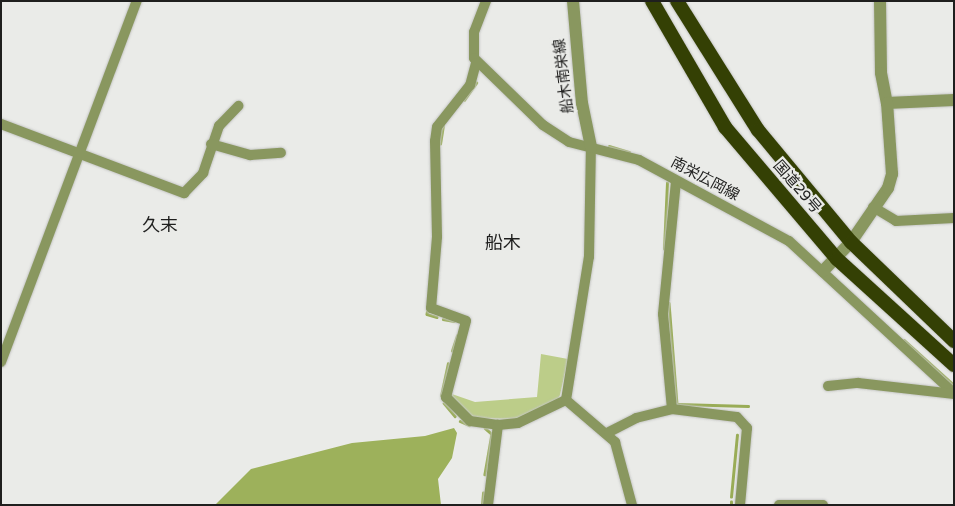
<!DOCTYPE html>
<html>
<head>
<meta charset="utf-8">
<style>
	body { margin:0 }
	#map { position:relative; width:955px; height:506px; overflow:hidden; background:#eaebe8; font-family:"Varela Round","Noto Sans JP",sans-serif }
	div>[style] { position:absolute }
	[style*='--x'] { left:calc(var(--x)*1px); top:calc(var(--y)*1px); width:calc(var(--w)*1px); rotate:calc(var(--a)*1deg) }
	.green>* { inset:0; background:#bccd89 }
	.forest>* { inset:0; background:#9db15b }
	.stream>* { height:2.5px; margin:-1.25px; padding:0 1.25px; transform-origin:1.25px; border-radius:1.25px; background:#99ac56 }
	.roads { filter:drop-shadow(0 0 1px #c5c6c4) drop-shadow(0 0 1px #c5c6c4) }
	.minor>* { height:10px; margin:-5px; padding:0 5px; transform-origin:5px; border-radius:5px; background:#89975f }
	.tertiary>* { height:12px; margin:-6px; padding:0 6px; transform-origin:6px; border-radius:6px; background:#89975f }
	.trunk>* { height:14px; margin:-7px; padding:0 7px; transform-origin:7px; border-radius:7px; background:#344004 }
	span { translate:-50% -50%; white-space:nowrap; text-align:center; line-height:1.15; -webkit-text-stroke:4.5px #eaebe8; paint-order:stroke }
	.street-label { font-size:15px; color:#1f1f1e }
	.quarter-label { font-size:18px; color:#1f1f1e }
	.frame { position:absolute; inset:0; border:2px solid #1f1f1e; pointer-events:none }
</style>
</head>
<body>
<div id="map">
	<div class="green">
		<div style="clip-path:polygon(541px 354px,568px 359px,560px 395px,557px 401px,518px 419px,468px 418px,449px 393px,475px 402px,537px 397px)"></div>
	</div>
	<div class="forest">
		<div style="clip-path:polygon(454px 428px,457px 433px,452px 458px,438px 479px,441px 505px,215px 505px,251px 469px,352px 443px,425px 436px)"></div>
	</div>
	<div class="stream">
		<div style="--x:464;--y:100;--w:21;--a:-55"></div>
		<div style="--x:440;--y:144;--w:19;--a:-81"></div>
		<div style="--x:609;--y:146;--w:21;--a:17"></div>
		<div style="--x:664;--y:249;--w:66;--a:-87.4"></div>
		<div style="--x:669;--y:303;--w:101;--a:85.5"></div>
		<div style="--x:677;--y:404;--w:71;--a:1.6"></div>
		<div style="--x:428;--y:309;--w:5;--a:101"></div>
		<div style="--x:427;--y:314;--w:10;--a:17"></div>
		<div style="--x:443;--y:319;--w:11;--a:10"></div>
		<div style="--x:904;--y:340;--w:67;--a:42"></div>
		<div style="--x:452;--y:351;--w:16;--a:-72"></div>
		<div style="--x:441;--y:396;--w:33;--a:-78"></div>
		<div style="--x:444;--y:403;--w:17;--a:50"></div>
		<div style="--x:460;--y:421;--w:10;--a:24"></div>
		<div style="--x:485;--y:428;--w:9;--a:41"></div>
		<div style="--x:492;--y:434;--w:41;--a:99.9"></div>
		<div style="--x:731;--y:497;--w:62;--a:-84.5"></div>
		<div style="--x:482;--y:505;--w:12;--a:-85"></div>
		<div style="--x:731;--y:505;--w:3;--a:-90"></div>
	</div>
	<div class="roads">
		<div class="minor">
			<div style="--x:486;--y:1;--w:33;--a:111"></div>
			<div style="--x:474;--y:32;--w:26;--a:90"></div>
			<div style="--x:474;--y:58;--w:96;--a:44.2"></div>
			<div style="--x:543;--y:125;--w:31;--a:33"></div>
			<div style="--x:569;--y:142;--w:72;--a:14.4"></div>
			<div style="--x:639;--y:160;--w:170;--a:28.4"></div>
			<div style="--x:789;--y:241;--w:224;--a:42.7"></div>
			<div style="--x:476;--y:63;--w:23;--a:105"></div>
			<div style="--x:470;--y:85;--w:53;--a:128.2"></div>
			<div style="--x:437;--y:127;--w:14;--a:98"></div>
			<div style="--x:435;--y:141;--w:96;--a:88.8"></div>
			<div style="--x:437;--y:237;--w:71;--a:94.8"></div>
			<div style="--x:431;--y:308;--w:37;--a:20"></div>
			<div style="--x:466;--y:321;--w:79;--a:104.7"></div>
			<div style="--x:446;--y:397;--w:34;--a:45"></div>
			<div style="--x:470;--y:421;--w:28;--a:8"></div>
			<div style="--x:498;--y:425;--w:20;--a:-6"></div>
			<div style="--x:518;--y:423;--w:53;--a:-25.6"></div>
			<div style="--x:1;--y:124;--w:196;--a:20.7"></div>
			<div style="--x:184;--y:193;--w:28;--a:-46"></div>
			<div style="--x:203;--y:173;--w:50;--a:-71.2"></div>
			<div style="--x:219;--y:126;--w:28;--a:-46"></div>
			<div style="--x:211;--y:144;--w:41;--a:15.8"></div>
			<div style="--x:250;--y:155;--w:31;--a:-4"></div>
			<div style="--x:873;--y:207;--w:27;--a:31"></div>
			<div style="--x:896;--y:221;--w:58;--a:-3"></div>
			<div style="--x:1;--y:362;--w:386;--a:-69.4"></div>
			<div style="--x:828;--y:386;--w:30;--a:-6"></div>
			<div style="--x:858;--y:383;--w:97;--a:6.5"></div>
			<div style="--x:566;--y:400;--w:145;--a:-80.9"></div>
			<div style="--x:589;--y:257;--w:110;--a:-89"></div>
			<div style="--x:566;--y:400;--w:65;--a:40.6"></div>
			<div style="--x:615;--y:442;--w:65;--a:74.9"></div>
			<div style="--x:672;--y:409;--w:95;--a:-95.4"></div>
			<div style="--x:663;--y:314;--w:133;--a:-84.4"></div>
			<div style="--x:609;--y:432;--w:30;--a:-27"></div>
			<div style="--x:636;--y:418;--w:37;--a:-14"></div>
			<div style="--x:672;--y:409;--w:65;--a:7"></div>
			<div style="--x:737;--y:417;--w:15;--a:48"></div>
			<div style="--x:747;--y:428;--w:77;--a:95.2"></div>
			<div style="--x:488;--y:505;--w:81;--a:-82.9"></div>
			<div style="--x:779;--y:505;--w:44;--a:0"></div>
		</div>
		<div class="tertiary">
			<div style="--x:573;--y:1;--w:102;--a:85"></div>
			<div style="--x:582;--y:103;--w:45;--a:78.4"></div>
			<div style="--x:880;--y:1;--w:72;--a:89.2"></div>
			<div style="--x:881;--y:73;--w:31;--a:79"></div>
			<div style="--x:887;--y:103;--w:67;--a:-2.6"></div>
			<div style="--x:823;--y:271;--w:40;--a:-46"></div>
			<div style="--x:851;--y:242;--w:65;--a:-55.6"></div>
			<div style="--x:888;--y:188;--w:15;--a:-74"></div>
			<div style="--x:892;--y:174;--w:71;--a:-94"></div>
		</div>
		<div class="trunk">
			<div style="--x:652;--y:1;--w:146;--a:59.9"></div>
			<div style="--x:725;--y:127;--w:173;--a:49.7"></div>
			<div style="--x:837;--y:259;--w:158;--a:42.2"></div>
			<div style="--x:677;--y:1;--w:152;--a:57.9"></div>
			<div style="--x:758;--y:130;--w:146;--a:50.3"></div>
			<div style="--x:851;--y:242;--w:143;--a:43.9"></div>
		</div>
	</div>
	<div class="street-label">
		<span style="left:564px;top:76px;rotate:-97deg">船木南栄線</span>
		<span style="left:705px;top:179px;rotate:28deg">南栄広岡線</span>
		<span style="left:797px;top:187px;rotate:49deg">国道29号</span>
	</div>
	<div class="quarter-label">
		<span style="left:160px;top:225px">久末</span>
		<span style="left:503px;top:243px">船木</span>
	</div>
	<div class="frame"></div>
</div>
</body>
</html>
